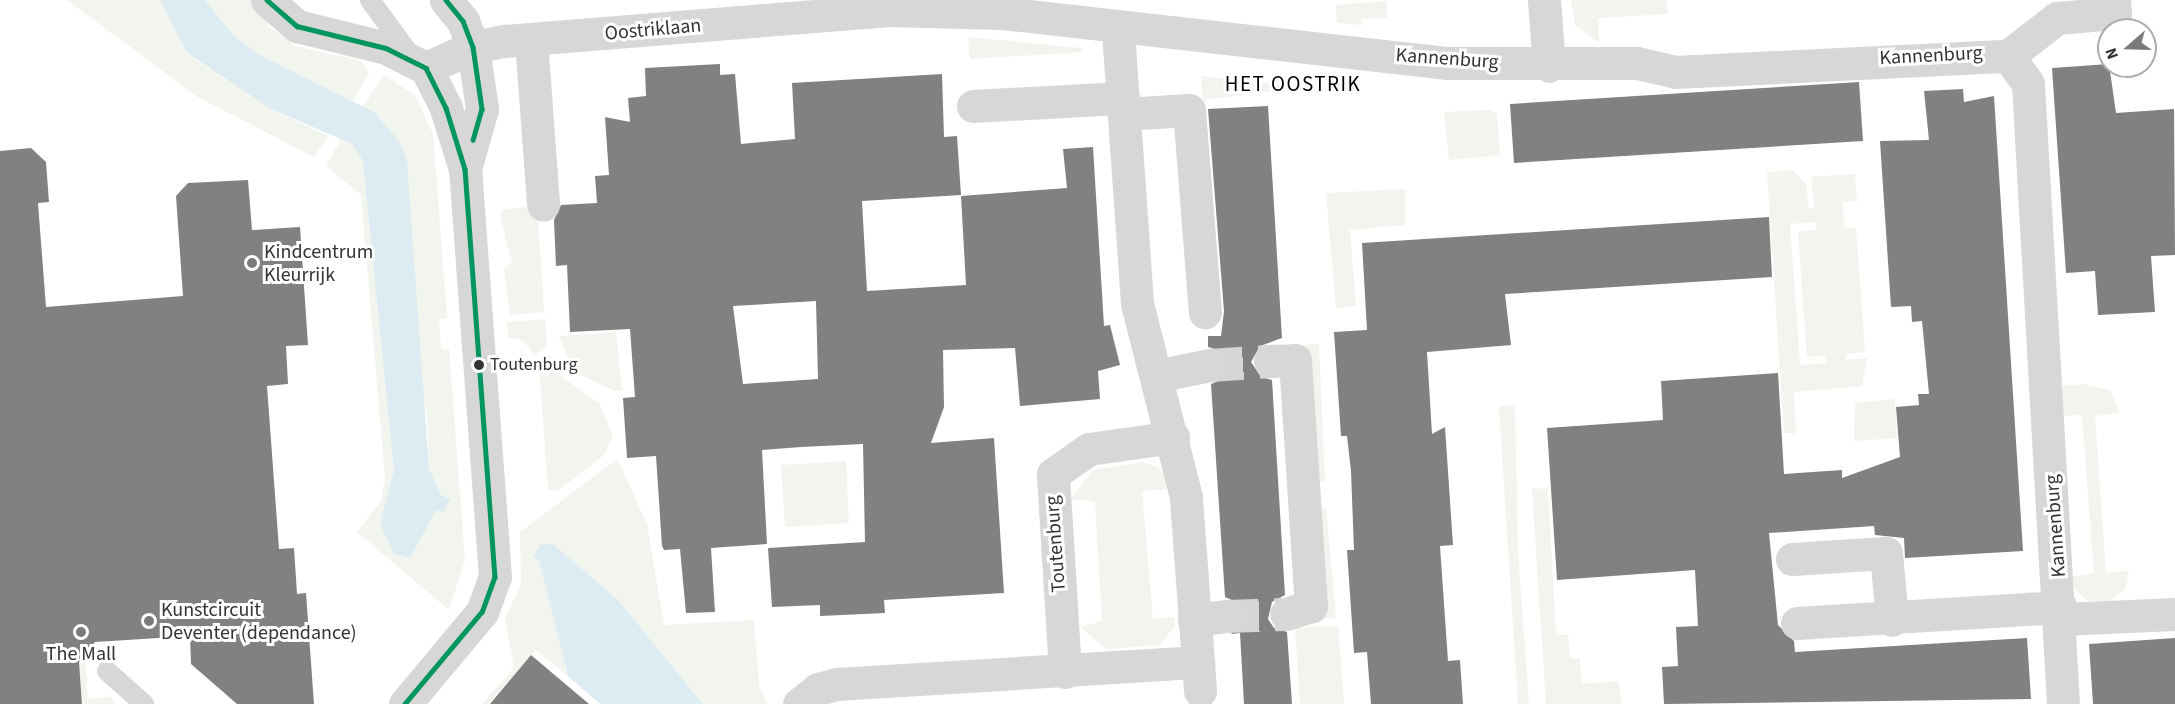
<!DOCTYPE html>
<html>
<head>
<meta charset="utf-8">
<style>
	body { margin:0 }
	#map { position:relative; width:2175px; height:704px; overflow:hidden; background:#fff; font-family:"Source Sans 3",sans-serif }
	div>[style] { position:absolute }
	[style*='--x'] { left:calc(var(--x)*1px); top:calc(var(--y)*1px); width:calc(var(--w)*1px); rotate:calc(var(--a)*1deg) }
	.green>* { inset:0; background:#f1f5ed }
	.water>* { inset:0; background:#ddebf3 }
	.building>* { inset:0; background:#818181 }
	.minor-tunnel>* { height:33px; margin-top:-16.5px; transform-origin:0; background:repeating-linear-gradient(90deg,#d6d6d6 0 33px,transparent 0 49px) }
	.service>* { height:20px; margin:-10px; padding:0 10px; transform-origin:10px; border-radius:10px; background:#d7d7d7 }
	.minor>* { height:33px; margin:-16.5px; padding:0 16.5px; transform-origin:16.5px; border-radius:16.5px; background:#d7d7d7 }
	.bus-1>* { height:4.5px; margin:-2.25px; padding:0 2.25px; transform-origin:2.25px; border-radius:2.25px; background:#00965e }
	.dots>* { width:16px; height:16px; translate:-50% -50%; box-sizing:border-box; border:3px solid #fff; border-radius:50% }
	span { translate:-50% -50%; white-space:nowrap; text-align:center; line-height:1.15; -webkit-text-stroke:6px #fff; paint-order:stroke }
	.bus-label { font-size:18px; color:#333 }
	.left { translate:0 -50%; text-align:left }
	.street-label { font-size:20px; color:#333 }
	.poi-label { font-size:20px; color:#333 }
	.neighbourhood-label { font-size:21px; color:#000; letter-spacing:1.5px }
	.north { position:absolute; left:2097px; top:18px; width:60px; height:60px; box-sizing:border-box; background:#fff; border:2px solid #adadad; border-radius:50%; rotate:250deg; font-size:16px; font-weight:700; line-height:24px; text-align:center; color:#333 }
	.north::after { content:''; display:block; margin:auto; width:21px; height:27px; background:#7a7a7a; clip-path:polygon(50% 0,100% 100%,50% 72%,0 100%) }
</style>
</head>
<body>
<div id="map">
	<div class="green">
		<div style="clip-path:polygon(67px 0,160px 0,187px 54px,269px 108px,328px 136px,314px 157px,196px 96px)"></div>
		<div style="clip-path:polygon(205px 0,250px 0,269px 26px,295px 46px,361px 61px,369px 74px,352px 102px,258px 54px,234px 36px)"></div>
		<div style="clip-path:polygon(1571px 0,1667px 0,1668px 14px,1598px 18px,1599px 43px,1575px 25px)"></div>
		<div style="clip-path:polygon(1387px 1px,1387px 18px,1362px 19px,1363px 25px,1337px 23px,1336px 5px)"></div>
		<div style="clip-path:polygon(968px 37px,1081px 48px,1084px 52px,970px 59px)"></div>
		<div style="clip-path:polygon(384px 75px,415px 95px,433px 134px,447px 318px,439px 319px,441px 349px,449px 349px,465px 560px,449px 610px,357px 532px,381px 501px,385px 478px,361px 195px,326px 166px,341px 139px,356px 148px,363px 161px,370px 213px,394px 470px,380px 524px,410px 558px,441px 495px,429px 469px,427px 417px,374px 112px,363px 107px)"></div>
		<div style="clip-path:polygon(1201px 76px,1287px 85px,1288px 89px,1203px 100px)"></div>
		<div style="clip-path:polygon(1490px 110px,1497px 114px,1500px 155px,1449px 160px,1444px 112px)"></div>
		<div style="clip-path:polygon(evenodd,1793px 170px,1806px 184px,1809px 208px,1814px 207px,1811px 177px,1855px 174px,1857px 201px,1843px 202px,1844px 228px,1856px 228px,1865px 352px,1846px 354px,1846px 360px,1867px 358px,1862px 386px,1794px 392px,1796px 433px,1784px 433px,1767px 172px,1793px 170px,1816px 222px,1816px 230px,1798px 232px,1807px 357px,1825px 355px,1826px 363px,1800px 365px,1790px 224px,1816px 222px)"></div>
		<div style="clip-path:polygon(1405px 189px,1405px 225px,1350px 230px,1356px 306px,1336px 308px,1326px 193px)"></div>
		<div style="clip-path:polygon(537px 206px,544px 312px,510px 315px,504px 269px,512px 262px,500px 215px,505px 209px)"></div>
		<div style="clip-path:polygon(545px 319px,547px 345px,535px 355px,523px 341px,508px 337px,507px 322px)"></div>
		<div style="clip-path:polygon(616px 332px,622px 391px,615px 391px,574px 372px,559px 336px)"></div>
		<div style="clip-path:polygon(1319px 344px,1325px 481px,1310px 482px,1302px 345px)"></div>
		<div style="clip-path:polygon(549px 354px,563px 378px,600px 404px,613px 437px,603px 456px,557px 491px,548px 489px,539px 365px)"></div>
		<div style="clip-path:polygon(2085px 384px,2111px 391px,2119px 413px,2095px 416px,2106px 573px,2129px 571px,2125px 590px,2109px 601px,2088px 601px,2071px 586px,2070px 577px,2094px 573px,2082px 415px,2059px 416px,2058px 386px)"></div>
		<div style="clip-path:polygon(1895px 399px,1897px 438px,1854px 441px,1855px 403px)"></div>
		<div style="clip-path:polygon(1515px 405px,1518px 554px,1529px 704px,1518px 704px,1499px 407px)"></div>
		<div style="clip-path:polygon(617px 459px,647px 524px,664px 625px,754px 620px,759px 686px,767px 704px,703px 704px,618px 600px,553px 544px,534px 556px,539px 560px,568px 676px,536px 650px,488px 704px,482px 704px,514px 668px,505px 618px,521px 585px,520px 532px)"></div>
		<div style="clip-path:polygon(846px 461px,849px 523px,785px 527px,781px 465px)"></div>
		<div style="clip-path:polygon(1142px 462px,1158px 467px,1166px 477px,1166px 489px,1142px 491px,1153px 619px,1174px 617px,1175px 626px,1159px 645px,1107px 649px,1080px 627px,1102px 621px,1095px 501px,1071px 499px,1093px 470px)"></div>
		<div style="clip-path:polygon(1548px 488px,1556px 635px,1568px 635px,1570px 658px,1580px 658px,1581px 684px,1619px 681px,1621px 704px,1546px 704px,1532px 489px)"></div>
		<div style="clip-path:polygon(1326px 508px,1336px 618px,1308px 620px,1313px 509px)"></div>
		<div style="clip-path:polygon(1338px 626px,1344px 704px,1300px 704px,1295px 628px)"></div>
		<div style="clip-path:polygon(78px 653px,85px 659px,88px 699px,111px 697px,114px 704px,83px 704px)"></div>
	</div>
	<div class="water">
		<div style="clip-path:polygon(160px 0,205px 0,234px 36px,258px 54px,374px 112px,400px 142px,407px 161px,429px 469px,441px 495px,450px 499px,443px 512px,436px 510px,410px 558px,394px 554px,380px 524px,394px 470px,363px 161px,352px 144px,269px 108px,187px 53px)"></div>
		<div style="clip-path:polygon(553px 544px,618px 600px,703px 704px,600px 704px,568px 676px,539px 560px,533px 556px,540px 545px)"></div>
	</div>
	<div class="building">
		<div style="clip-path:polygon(evenodd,720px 64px,720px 75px,735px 74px,741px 144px,795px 139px,792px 83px,942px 74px,944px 137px,957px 136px,961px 195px,862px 201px,867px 291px,966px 285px,961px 196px,1067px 188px,1063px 149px,1093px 147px,1104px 326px,1110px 325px,1120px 365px,1098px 371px,1100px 399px,1020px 406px,1015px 348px,943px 350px,944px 407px,931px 443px,994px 438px,1004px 593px,884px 600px,885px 613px,820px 616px,820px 605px,772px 607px,768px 548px,865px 542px,863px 444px,801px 447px,762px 450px,767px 544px,711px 548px,715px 612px,686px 613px,680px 549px,664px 550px,662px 546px,656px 456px,627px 458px,623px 398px,635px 397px,630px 329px,570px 332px,567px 265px,556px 266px,554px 220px,561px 205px,597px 203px,595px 176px,609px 175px,605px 117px,630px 122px,628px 98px,646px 96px,645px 68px,720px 64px,816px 301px,818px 379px,743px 384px,733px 306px,816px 301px)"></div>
		<div style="clip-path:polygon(2109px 64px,2116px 113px,2174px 109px,2175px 255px,2151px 256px,2155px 312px,2098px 315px,2095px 271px,2066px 273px,2052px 68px)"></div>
		<div style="clip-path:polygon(1859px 82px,1863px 141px,1514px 163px,1510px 104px)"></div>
		<div style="clip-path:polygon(1963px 89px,1964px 102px,1994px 96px,2023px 551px,1905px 558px,1904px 538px,1875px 535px,1874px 526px,1769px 533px,1778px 625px,1794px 641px,1795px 652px,2027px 638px,2031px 699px,1664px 704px,1662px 667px,1678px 666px,1676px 627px,1698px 626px,1695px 570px,1557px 580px,1547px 428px,1663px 420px,1661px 381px,1778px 373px,1784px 474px,1842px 470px,1842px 478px,1900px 457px,1896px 407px,1919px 405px,1918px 394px,1929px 394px,1922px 321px,1912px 322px,1911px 306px,1891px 307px,1880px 141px,1929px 140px,1924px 91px)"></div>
		<div style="clip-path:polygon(1268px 106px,1282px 338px,1260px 346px,1251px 362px,1261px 377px,1272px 380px,1285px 595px,1272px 602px,1268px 619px,1274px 628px,1287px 632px,1292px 704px,1244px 704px,1240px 633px,1231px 634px,1245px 614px,1241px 604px,1225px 597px,1211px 384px,1223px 379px,1228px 362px,1224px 352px,1208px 347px,1208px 336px,1221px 336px,1224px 311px,1208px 109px)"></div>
		<div style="clip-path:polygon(31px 148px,46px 162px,49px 202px,38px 203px,46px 307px,183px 296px,176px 196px,188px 183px,248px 180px,252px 230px,300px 227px,308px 345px,286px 346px,288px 384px,267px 386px,279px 549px,294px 548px,297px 594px,306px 593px,314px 704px,237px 704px,191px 664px,190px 636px,95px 642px,79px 662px,82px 704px,0 704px,0 151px)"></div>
		<div style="clip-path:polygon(1769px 217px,1772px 277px,1505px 294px,1511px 345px,1427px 352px,1432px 434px,1445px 427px,1453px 545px,1440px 546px,1448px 661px,1460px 660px,1463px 704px,1371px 704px,1367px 652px,1354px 653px,1347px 550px,1354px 550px,1351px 471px,1347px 436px,1341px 436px,1334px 332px,1367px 330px,1362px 243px)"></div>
		<div style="clip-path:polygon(2175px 638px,2175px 704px,2093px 704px,2089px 644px)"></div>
		<div style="clip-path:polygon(531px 655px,557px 677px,589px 704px,490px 704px)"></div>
	</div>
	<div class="minor-tunnel">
		<div style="--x:1210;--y:365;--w:60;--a:-3.8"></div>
		<div style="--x:1226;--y:616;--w:60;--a:-1.9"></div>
	</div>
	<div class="service">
		<div style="--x:370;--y:0;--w:69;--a:53.8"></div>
		<div style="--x:107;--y:671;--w:50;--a:41.7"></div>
	</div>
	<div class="minor">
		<div style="--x:267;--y:0;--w:40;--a:41"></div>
		<div style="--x:297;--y:26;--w:92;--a:13.9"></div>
		<div style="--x:386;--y:48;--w:45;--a:26.6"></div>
		<div style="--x:426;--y:68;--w:45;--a:63.4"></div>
		<div style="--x:446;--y:108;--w:64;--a:72.7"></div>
		<div style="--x:1544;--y:0;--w:66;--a:85.7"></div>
		<div style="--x:531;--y:40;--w:165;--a:85.8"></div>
		<div style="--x:2008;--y:56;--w:62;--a:-37.8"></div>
		<div style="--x:2057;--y:18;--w:58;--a:-4.9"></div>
		<div style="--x:2115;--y:13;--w:13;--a:-94"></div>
		<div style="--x:426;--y:68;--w:51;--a:-24.1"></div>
		<div style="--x:473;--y:47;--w:32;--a:-11"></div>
		<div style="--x:504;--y:41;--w:384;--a:-4.6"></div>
		<div style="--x:887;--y:10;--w:115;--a:1.5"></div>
		<div style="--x:1002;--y:13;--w:449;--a:6.4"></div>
		<div style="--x:1448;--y:63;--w:189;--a:0"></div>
		<div style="--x:1637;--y:63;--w:39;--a:13"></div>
		<div style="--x:1675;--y:72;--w:333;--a:-2.8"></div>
		<div style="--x:2008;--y:56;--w:34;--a:54"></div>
		<div style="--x:2028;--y:84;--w:621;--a:86.77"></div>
		<div style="--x:973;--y:106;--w:150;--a:-3.1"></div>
		<div style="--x:1124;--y:114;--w:65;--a:-3.5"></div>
		<div style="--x:1189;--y:110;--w:203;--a:85.5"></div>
		<div style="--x:1270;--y:361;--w:25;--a:-2"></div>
		<div style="--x:1295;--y:360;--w:247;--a:86.3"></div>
		<div style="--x:1311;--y:606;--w:26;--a:162"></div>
		<div style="--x:1156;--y:376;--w:55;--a:-11.5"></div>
		<div style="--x:1792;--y:559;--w:94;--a:-3.7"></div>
		<div style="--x:1886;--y:553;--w:67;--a:84.9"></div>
		<div style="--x:2062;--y:619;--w:113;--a:-2.5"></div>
		<div style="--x:1194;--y:620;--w:32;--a:-7"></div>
		<div style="--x:1797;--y:623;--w:264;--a:-3.5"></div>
		<div style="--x:1198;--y:662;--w:29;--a:86"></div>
		<div style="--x:1065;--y:672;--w:198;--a:-93.5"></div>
		<div style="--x:1053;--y:474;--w:44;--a:-34.8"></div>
		<div style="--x:1089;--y:449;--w:85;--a:-8.1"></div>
		<div style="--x:405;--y:704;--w:120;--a:-50.1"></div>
		<div style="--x:482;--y:612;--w:37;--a:-70"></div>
		<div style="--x:495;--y:577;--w:409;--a:-94.2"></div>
		<div style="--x:465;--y:169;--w:62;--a:-74.2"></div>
		<div style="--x:482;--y:109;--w:63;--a:-98.3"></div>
		<div style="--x:473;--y:47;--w:28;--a:-111"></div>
		<div style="--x:463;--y:21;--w:27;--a:-129"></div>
		<div style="--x:799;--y:704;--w:24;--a:-38"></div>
		<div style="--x:818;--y:689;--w:20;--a:-15"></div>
		<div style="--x:837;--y:684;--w:362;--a:-3.5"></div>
		<div style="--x:1198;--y:662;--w:165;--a:-94.2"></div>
		<div style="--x:1186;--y:497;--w:200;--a:-104.2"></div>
		<div style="--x:1137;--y:303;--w:275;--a:-94"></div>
	</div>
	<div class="bus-1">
		<div style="--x:267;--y:0;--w:40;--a:41"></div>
		<div style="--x:297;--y:26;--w:92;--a:13.9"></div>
		<div style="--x:386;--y:48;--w:45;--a:26.6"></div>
		<div style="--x:426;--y:68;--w:45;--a:63.4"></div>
		<div style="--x:446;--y:108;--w:64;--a:72.7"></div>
		<div style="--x:465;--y:169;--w:409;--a:85.8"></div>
		<div style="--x:495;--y:577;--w:37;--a:110"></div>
		<div style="--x:482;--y:612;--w:120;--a:129.9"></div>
		<div style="--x:446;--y:0;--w:27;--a:51"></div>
		<div style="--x:463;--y:21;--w:28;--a:69"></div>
		<div style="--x:473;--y:47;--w:63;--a:81.7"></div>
		<div style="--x:482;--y:109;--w:32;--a:106"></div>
	</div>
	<div class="dots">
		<div style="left:252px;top:263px;background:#7a7a7a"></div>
		<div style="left:479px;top:365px;background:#333"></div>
		<div style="left:149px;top:621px;background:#7a7a7a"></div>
		<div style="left:81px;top:632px;background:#7a7a7a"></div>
	</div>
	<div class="bus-label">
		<span class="left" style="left:490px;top:365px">Toutenburg</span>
	</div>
	<div class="street-label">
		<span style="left:653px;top:30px;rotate:-5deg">Oostriklaan</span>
		<span style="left:1931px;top:56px;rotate:-3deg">Kannenburg</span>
		<span style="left:1447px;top:59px;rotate:4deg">Kannenburg</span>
		<span style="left:2056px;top:526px;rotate:-94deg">Kannenburg</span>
		<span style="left:1056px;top:544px;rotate:-94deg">Toutenburg</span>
	</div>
	<div class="poi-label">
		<span class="left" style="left:264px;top:264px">Kindcentrum<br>Kleurrijk</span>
		<span class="left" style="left:161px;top:622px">Kunstcircuit<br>Deventer (dependance)</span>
		<span style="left:81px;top:654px">The Mall</span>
	</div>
	<div class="neighbourhood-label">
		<span style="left:1293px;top:84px">HET OOSTRIK</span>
	</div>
	<div class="north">N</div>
</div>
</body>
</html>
